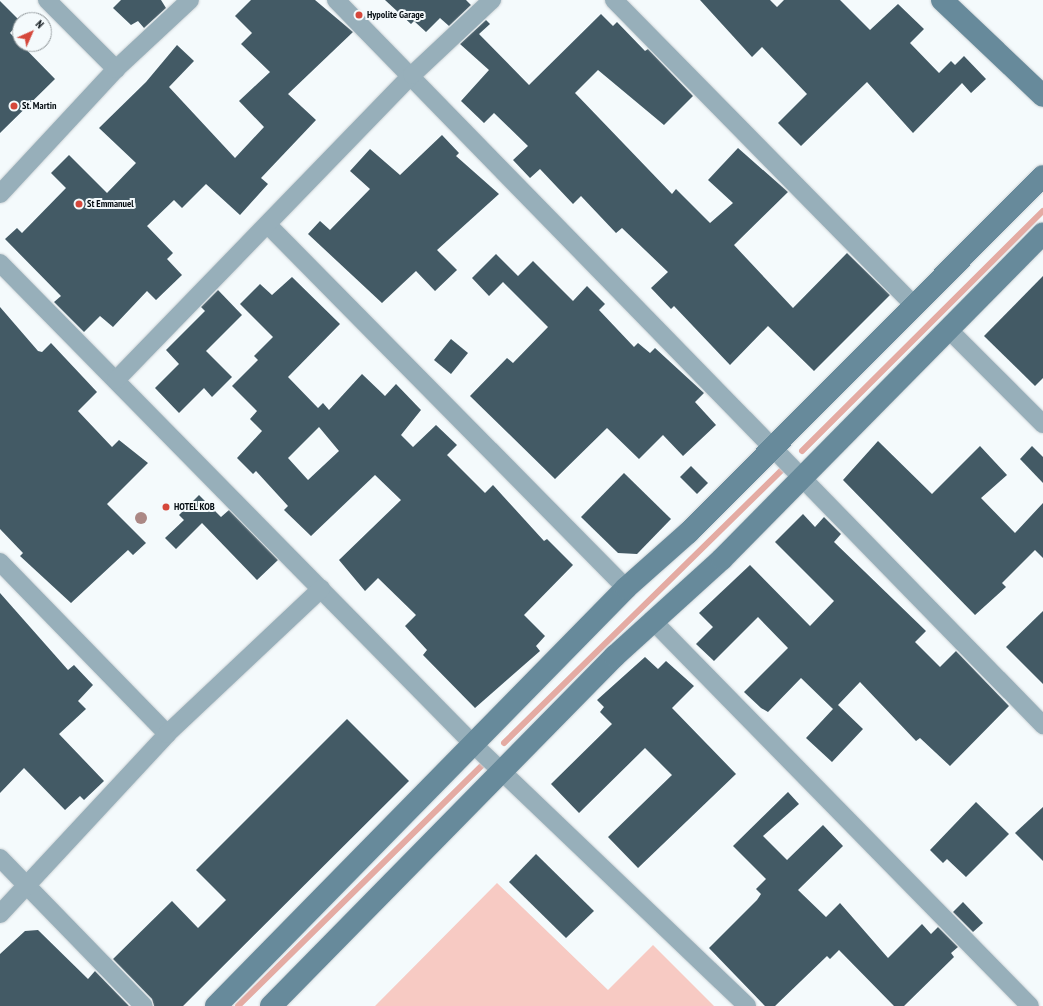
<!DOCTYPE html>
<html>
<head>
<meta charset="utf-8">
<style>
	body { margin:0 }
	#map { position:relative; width:1043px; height:1006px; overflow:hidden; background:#f4fafc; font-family:"PT Sans Narrow",sans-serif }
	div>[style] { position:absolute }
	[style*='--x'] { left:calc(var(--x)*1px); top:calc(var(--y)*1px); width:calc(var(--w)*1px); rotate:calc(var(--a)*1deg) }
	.green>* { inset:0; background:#f7cac3 }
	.stream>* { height:6px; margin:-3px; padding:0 3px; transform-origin:3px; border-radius:3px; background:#e4aba3 }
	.building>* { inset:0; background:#435a65 }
	.roads { filter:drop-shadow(0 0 1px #ced4d7) drop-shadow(0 0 1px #ced4d7) }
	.street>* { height:18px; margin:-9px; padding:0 9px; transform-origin:9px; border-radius:9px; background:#97afba }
	.secondary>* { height:22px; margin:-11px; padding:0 11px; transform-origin:11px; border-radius:11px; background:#678a9b }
	.trees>* { width:12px; height:12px; margin:-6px; border-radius:50%; background:#ab8885 }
	.dots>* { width:11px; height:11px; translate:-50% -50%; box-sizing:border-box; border:2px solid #f4fafc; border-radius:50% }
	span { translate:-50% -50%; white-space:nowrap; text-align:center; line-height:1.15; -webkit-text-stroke:4px #f4fafc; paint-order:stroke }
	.poi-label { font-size:10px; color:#050d12; font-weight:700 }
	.left { translate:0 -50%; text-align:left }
	.north { position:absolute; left:12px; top:12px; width:40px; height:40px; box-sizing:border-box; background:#f4fafc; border:1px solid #949b9e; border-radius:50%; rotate:45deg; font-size:11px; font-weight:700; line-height:16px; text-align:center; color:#050d12 }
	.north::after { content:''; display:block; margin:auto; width:14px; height:18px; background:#d5473b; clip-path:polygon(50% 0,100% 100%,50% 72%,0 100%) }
</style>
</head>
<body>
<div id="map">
	<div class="green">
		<div style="clip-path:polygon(497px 883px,608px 990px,653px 945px,714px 1006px,375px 1006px)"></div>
	</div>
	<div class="stream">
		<div style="--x:802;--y:451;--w:340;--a:-44.9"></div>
		<div style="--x:504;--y:743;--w:392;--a:-44.5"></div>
		<div style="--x:238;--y:1006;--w:347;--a:-44.6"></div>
	</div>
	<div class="building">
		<div style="clip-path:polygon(121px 0,161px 0,166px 8px,144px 28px,138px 21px,131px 25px,113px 8px)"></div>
		<div style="clip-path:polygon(251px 0,315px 0,353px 32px,288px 94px,316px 120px,261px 178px,268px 184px,240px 215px,206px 184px,182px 208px,174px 200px,147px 226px,173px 253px,167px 259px,182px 275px,156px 300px,147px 291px,113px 327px,100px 316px,84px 332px,54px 302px,61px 296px,5px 239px,17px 228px,22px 233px,66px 188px,51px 173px,69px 155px,107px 193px,136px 163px,99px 128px,146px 82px,177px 45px,194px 61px,169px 87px,235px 158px,264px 127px,239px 101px,270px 72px,241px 44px,252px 33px,235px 16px)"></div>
		<div style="clip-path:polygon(385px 0,466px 0,471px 5px,449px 26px,440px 18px,426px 32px,414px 21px,411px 24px)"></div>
		<div style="clip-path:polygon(700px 0,770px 0,777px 7px,784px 0,840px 0,870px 30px,898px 4px,924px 29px,910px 43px,939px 73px,951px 61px,955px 65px,964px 56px,986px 79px,971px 93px,962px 83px,913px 133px,867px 82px,801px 146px,778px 123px,807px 94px,762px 47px,752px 57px)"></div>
		<div style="clip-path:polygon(0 1px,20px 21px,10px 33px,55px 79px,0 133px)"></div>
		<div style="clip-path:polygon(601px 14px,613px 26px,617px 22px,645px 51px,648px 49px,693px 96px,664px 125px,598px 70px,575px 93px,672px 194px,676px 189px,710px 223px,733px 203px,708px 180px,738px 148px,788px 192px,734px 245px,793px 308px,847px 253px,890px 295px,814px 371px,768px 326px,730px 365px,674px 306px,671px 309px,651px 288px,668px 272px,622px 228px,616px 233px,581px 196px,573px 204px,540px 169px,530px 178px,513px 160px,528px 146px,494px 113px,484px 123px,461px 101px,489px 70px,460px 44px,486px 20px,490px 24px,479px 34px,529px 85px)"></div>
		<div style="clip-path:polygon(442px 135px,459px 153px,456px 156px,499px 194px,437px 250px,457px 270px,435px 291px,416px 271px,382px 303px,308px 234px,320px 221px,330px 230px,370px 189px,350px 171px,370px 149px,400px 175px)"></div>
		<div style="clip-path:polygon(496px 254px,518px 276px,533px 261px,573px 301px,587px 286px,605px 304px,599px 310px,634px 347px,638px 343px,650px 353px,655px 348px,704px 393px,695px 402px,716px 425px,683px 456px,663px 435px,639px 459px,607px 428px,555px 479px,470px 396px,507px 358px,513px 363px,548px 327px,503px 282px,489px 296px,472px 278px)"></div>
		<div style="clip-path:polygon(1043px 276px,1043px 378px,1035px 386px,984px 336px)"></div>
		<div style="clip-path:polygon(evenodd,292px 277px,340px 324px,288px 377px,318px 408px,323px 403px,329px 410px,362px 374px,385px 396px,396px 384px,421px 410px,401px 435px,413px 447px,436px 425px,457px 445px,447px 455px,485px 493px,493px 485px,544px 541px,547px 539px,573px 565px,524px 615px,545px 636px,536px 646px,540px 651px,475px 708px,423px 655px,427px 650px,405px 626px,416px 615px,378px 578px,365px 591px,339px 560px,401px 500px,375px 475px,311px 536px,284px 510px,288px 506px,256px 471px,253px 474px,237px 458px,262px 431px,250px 419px,257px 411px,232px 386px,258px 360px,254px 356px,273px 337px,240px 304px,260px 284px,272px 295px,292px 277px,319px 427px,339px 451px,308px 480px,288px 458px,319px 427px)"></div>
		<div style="clip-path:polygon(218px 290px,242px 315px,206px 351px,232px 377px,212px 397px,204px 388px,179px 413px,155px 388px,179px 364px,166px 350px,205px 311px,201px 307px)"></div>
		<div style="clip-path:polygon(0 307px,38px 351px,42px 352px,51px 343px,97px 392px,78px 411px,112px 447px,119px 440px,148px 463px,107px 504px,146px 543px,133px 555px,128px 550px,71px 603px,20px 556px,23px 553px,0 529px)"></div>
		<div style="clip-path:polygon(451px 339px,468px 353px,451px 374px,434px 360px)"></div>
		<div style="clip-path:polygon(878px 441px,932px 494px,980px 446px,1007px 475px,981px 498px,1015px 533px,1043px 503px,1043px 558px,1035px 550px,1002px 583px,1006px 587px,975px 615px,843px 480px)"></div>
		<div style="clip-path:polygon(1032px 446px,1043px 457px,1043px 483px,1020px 459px)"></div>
		<div style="clip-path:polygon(691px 466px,708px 483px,697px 494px,680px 477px)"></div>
		<div style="clip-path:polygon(624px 473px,671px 519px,637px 554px,618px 553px,581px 517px)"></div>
		<div style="clip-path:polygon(199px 495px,221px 517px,229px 510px,278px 560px,257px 580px,202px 523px,176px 549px,165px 538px,184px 520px,179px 515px)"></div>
		<div style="clip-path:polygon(803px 514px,815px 527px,824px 517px,841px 534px,834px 542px,926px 631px,915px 642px,940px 667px,956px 651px,1009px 706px,950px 766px,920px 738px,916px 741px,860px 682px,838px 705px,863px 729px,832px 762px,806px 738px,833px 709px,801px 678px,768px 712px,761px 708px,744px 692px,788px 648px,758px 617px,714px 661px,696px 644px,713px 627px,699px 613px,750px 565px,810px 626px,834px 601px,775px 542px)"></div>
		<div style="clip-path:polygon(0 593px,68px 670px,74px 665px,93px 685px,78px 701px,86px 709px,59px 734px,104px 781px,84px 800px,80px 796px,65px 810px,24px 768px,0 793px)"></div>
		<div style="clip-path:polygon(1043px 611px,1043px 684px,1006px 647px)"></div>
		<div style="clip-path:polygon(645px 657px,658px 669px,666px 661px,694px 686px,672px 708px,736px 774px,638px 868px,608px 837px,672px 775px,645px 748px,579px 813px,551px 784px,612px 724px,600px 712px,604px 707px,597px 700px)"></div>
		<div style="clip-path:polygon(347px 719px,409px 781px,183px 1006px,154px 1006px,152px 999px,113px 959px,172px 901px,198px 928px,226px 900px,196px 870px)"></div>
		<div style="clip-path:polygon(788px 792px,799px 804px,763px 836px,787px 860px,823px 825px,843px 846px,798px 890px,826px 917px,840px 903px,888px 958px,922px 924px,931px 934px,938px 927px,958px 947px,951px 953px,954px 957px,904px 1006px,894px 1006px,839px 950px,830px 959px,827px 956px,775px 1006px,765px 1006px,709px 948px,757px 900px,761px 894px,756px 889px,766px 879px,733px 846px)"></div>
		<div style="clip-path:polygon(976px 802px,1009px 834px,966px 877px,947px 859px,943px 863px,930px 850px)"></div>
		<div style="clip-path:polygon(1043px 807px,1043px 861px,1015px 833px)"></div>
		<div style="clip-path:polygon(536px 854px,594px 911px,566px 938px,509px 882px)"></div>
		<div style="clip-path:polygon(963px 902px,983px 923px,973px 932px,953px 912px)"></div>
		<div style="clip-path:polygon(38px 930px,88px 979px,95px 971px,129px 1006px,0 1006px,0 954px,25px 931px)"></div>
	</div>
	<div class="roads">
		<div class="street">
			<div style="--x:47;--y:0;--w:98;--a:45"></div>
			<div style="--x:336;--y:0;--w:1013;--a:45.72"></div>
			<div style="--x:614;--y:0;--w:428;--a:45.5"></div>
			<div style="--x:0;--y:194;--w:171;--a:-47.1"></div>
			<div style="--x:116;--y:69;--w:101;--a:-43"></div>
			<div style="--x:268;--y:225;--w:510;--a:45.4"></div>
			<div style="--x:0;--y:263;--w:675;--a:45.48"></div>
			<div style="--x:473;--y:744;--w:379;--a:43.7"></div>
			<div style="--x:949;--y:330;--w:133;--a:45"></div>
			<div style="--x:116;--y:380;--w:425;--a:-45.9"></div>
			<div style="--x:412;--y:75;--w:110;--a:-43.2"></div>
			<div style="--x:0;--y:562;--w:240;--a:45.8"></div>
			<div style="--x:652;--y:620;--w:540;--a:45.6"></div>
			<div style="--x:0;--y:858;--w:206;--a:45.8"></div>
			<div style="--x:0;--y:914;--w:246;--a:-47.1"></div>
			<div style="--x:167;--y:734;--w:212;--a:-43.3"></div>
		</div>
		<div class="secondary">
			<div style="--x:942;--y:0;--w:139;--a:43.5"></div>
			<div style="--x:216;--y:1006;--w:586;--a:-45.55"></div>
			<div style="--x:626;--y:588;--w:83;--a:-41.6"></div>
			<div style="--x:688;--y:533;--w:503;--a:-45.16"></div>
			<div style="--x:271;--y:1006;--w:491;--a:-45.5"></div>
			<div style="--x:615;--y:656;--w:144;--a:-42.2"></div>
			<div style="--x:722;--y:559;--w:457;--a:-45.4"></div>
		</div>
	</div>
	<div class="trees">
		<div style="left:141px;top:518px"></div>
	</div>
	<div class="dots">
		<div style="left:359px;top:15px;background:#d5473b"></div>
		<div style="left:14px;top:106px;background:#d5473b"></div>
		<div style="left:79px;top:204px;background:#d5473b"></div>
		<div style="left:166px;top:507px;background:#d5473b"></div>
	</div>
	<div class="poi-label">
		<span class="left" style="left:367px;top:15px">Hypolite Garage</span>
		<span class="left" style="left:22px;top:106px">St. Martin</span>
		<span class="left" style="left:87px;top:204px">St Emmanuel</span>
		<span class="left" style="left:174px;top:507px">HOTEL KOB</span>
	</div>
	<div class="north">N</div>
</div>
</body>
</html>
